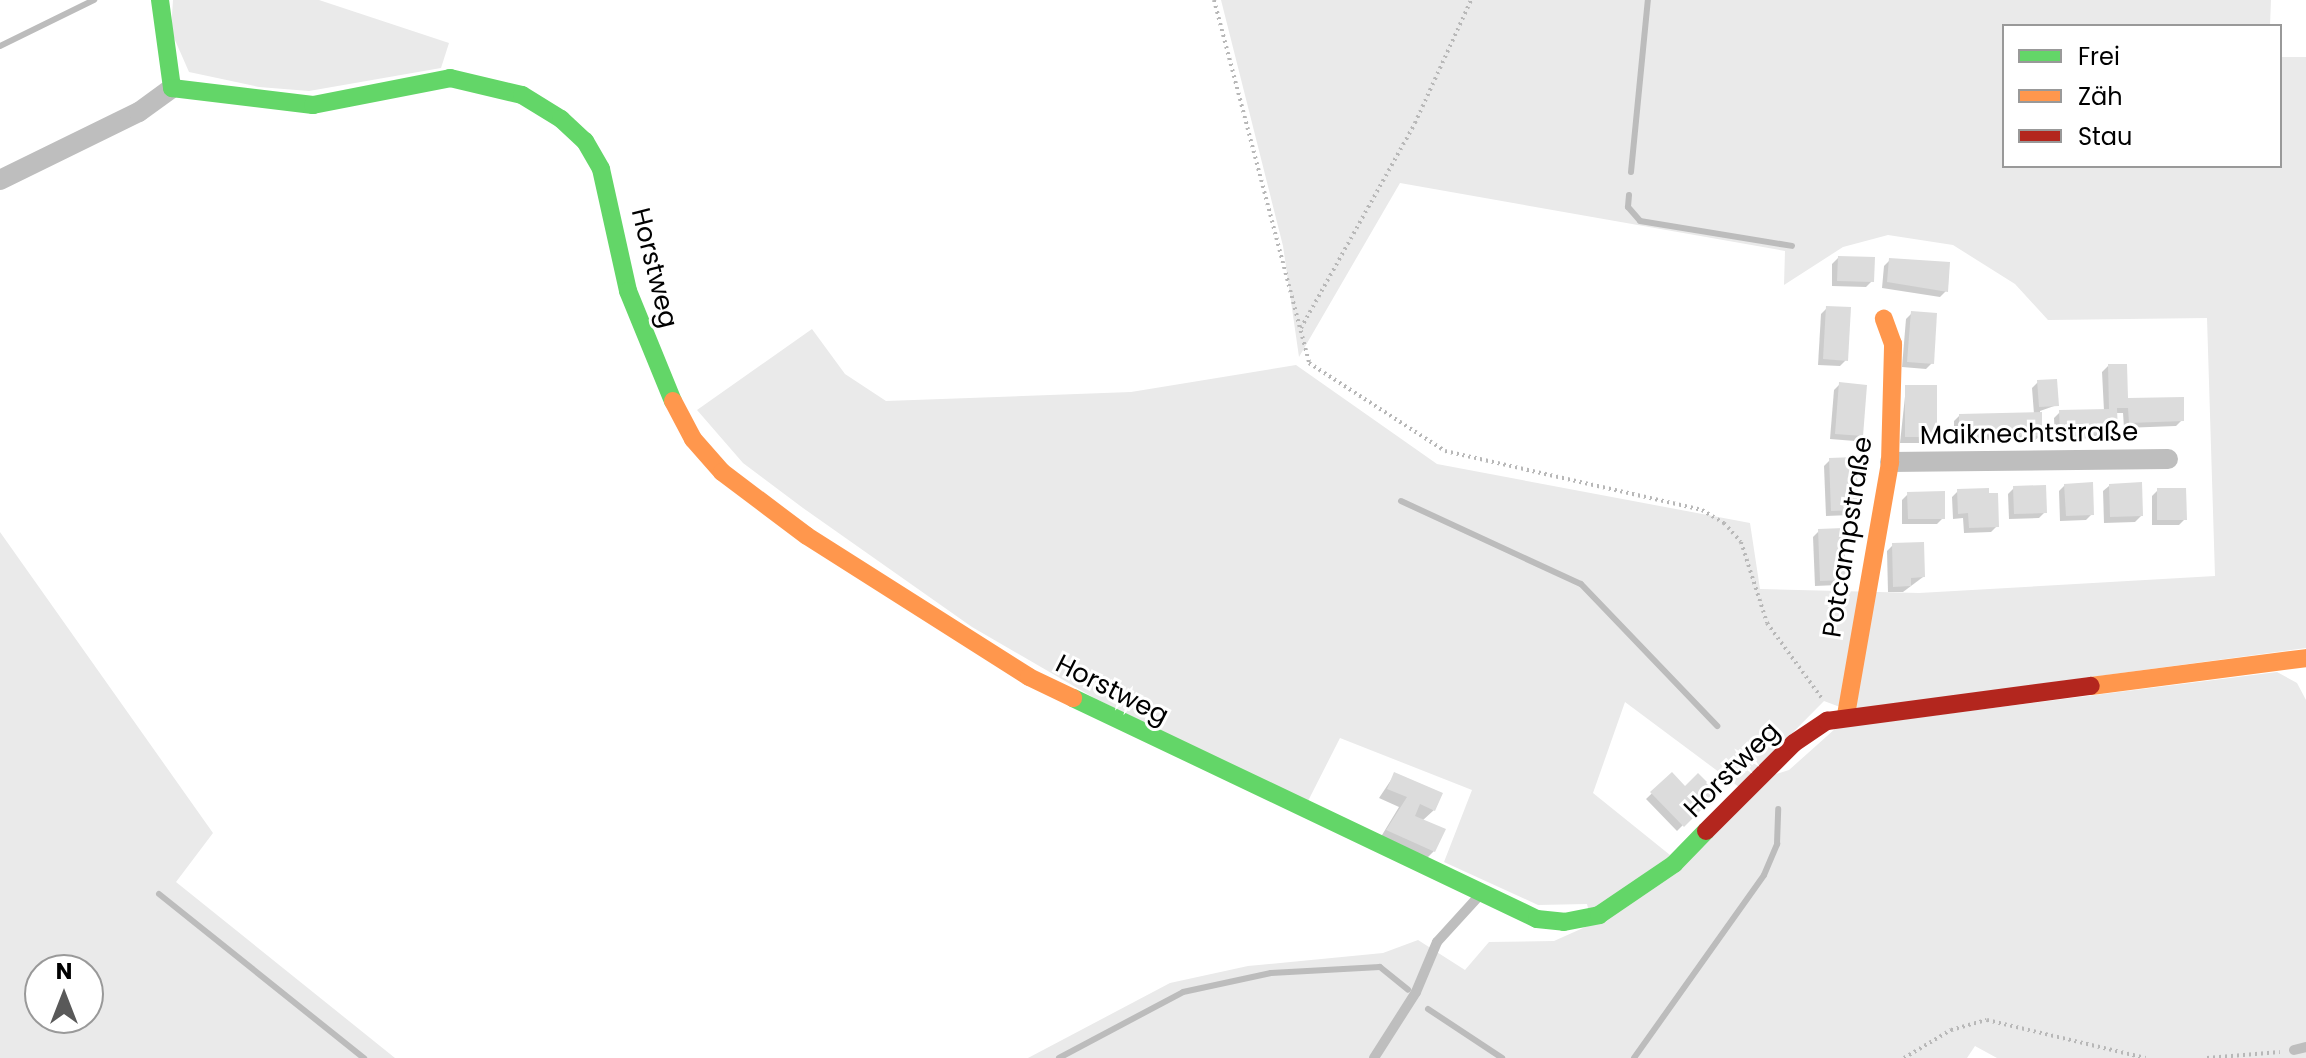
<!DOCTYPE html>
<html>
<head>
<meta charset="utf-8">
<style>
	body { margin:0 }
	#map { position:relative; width:2306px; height:1058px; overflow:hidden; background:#fff; font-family:Poppins,sans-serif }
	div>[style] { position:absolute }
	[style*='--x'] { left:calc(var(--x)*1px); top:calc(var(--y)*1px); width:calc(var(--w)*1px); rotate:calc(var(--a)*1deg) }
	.green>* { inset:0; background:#eaeaea }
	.shadow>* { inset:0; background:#0003 }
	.stream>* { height:6px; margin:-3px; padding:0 3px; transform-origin:3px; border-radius:3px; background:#bcbcbc }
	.building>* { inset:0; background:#dcdcdc }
	.path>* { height:4px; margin-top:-2px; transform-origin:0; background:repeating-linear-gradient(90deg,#b8b8b8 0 2px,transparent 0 6px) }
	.lane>* { height:10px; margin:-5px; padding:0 5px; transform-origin:5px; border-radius:5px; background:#bebebe }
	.street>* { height:20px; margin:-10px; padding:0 10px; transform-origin:10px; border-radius:10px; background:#bebebe }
	.fast>* { height:18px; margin:-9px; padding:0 9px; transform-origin:9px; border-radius:9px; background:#63d668 }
	.slow>* { height:18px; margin:-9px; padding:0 9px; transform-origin:9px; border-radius:9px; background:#ff974d }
	.jam>* { height:18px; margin:-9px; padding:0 9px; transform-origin:9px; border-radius:9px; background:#b3261e }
	span { translate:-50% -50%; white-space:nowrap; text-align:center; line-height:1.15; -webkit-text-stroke:6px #fff; paint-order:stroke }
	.street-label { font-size:26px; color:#000 }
	.legend { position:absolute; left:2002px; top:24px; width:280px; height:144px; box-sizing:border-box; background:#fff; border:2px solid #999; margin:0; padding:10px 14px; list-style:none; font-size:24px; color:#000 }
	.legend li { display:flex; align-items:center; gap:16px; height:40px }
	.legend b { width:40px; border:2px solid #999 }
	.north { position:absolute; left:24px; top:954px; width:80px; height:80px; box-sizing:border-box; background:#fff; border:2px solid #999; border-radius:50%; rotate:0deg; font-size:22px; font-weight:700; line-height:32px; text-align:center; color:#000 }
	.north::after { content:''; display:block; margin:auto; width:28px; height:36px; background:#595959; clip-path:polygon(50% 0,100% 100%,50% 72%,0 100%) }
</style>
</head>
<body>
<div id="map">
	<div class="green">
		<div style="clip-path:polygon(173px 0,319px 0,449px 43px,441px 68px,309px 91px,259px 87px,189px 72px,171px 31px)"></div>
		<div style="clip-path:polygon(evenodd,1221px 0,2271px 0,2270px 26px,2004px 26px,2004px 166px,2280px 166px,2280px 57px,2306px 57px,2306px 648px,1848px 710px,1824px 701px,1741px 785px,1789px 770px,1836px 728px,2277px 672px,2297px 683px,2306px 700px,2306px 1058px,1997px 1058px,1975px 1046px,1967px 1058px,1028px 1058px,1170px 983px,1248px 966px,1383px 953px,1418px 940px,1465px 970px,1489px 942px,1554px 941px,1592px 924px,1587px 904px,1538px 905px,1444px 862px,1472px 790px,1340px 738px,1307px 803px,1096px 699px,972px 627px,803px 508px,743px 463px,697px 410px,812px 329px,845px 374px,886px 401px,1131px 392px,1296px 365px,1437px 464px,1750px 523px,1760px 589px,1919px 593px,2215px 576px,2207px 318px,2048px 320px,2015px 284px,1953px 245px,1888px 235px,1843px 247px,1784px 285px,1785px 251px,1400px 183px,1299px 357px,1283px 246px,1221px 0,1625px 702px,1739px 787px,1670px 855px,1593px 793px,1625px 702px)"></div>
		<div style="clip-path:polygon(evenodd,0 532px,213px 833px,176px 882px,395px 1058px,0 1058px,0 532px,40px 970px,88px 970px,88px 1018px,40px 1018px,40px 970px)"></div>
	</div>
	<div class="shadow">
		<div style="clip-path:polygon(1838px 258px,1872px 281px,1866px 287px,1832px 286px,1832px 264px)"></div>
		<div style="clip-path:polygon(1890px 260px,1946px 291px,1940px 297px,1882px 288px,1884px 266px)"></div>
		<div style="clip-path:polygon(1827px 308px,1846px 360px,1840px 366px,1818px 365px,1821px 314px)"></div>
		<div style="clip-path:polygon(1912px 313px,1932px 363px,1926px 369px,1902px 367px,1906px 319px)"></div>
		<div style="clip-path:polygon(2108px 366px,2126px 400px,2182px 420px,2176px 426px,2124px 428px,2123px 413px,2116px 413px,2116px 432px,2110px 438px,2055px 439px,2054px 418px,2060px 412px,2104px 411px,2102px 372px)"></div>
		<div style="clip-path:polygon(2038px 382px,2057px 405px,2040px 411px,2040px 436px,2034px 441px,1954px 439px,1954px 421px,1960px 415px,2034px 414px,2032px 388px)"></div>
		<div style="clip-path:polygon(1840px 384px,1861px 435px,1855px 441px,1830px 439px,1834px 390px)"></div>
		<div style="clip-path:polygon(1906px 387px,1935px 437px,1929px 443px,1900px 443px)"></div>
		<div style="clip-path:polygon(1830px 460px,1857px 509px,1851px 515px,1826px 516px,1824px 466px)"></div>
		<div style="clip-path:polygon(2065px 485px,2092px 514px,2086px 520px,2060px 521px,2059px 491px)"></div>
		<div style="clip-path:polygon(2109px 486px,2141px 516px,2135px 522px,2104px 523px,2103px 491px)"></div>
		<div style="clip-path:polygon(2014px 488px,2045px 512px,2039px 518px,2009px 519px,2008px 494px)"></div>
		<div style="clip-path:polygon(2158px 490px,2185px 519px,2179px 525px,2152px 525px,2152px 496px)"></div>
		<div style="clip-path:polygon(1958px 491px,1997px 526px,1991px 532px,1964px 533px,1963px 518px,1953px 519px,1952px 497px)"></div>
		<div style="clip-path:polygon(1908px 494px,1943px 518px,1937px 524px,1902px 524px,1902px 500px)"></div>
		<div style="clip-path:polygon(1819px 531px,1844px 579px,1838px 585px,1815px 586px,1813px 537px)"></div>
		<div style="clip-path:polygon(1893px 545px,1923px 577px,1903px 592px,1888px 592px,1887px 551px)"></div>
		<div style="clip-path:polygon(1395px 774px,1434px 810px,1422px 821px,1434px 851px,1425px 860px,1379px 840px,1399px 807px,1379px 798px)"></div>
		<div style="clip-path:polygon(1672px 774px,1685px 789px,1715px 793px,1677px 831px,1646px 799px)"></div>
	</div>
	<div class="stream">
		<div style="--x:0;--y:46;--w:105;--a:-26.1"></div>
		<div style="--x:1631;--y:172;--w:173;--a:-84.4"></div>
		<div style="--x:1629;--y:195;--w:12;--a:95"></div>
		<div style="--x:1628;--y:207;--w:18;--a:49"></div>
		<div style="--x:1640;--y:221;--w:154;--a:9.3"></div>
		<div style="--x:1401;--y:501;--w:198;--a:24.8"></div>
		<div style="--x:1581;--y:584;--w:197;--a:46.2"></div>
		<div style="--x:159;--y:894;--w:263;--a:38.7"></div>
		<div style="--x:1428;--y:1009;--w:89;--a:33.5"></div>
		<div style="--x:1059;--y:1058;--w:140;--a:-28"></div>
		<div style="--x:1183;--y:992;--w:90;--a:-12.2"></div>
		<div style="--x:1271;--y:973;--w:109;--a:-3.2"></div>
		<div style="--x:1380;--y:967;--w:36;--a:39"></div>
		<div style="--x:1634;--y:1058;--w:224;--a:-54.6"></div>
		<div style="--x:1764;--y:875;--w:34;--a:-67"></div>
		<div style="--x:1777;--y:844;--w:35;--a:-88"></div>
	</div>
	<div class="building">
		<div style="clip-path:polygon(1838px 256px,1875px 257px,1874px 282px,1837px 281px)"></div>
		<div style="clip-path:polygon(1889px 258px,1950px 262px,1948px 292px,1887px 282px)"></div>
		<div style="clip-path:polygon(1826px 306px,1851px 307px,1848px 361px,1823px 359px)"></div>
		<div style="clip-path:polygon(1911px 311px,1937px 313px,1934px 364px,1907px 362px)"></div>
		<div style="clip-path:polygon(2108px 364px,2127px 364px,2128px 398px,2184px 397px,2184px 421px,2129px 423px,2128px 408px,2117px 408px,2118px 433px,2060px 434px,2059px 410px,2109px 409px)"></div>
		<div style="clip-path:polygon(2057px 379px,2059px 406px,2039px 407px,2037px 380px)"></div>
		<div style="clip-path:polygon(1839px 382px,1867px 385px,1863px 436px,1835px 434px)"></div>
		<div style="clip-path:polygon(1905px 385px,1937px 385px,1937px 437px,1905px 437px)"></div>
		<div style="clip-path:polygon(2042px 412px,2042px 436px,1959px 434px,1959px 414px)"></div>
		<div style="clip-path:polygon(1856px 457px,1859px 510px,1831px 511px,1829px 458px)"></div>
		<div style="clip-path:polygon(2093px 482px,2094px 515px,2066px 516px,2064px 484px)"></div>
		<div style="clip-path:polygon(2142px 482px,2143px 516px,2110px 517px,2109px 484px)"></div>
		<div style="clip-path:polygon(2046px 485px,2047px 513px,2014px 514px,2013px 486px)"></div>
		<div style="clip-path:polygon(1989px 488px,1989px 493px,1998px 493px,1999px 527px,1969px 528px,1968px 513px,1958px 514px,1957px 489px)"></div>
		<div style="clip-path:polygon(2157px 488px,2186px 488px,2187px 520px,2157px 520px)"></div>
		<div style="clip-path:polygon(1945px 491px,1945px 519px,1908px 519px,1907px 492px)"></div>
		<div style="clip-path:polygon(1844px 528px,1846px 580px,1820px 581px,1818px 529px)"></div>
		<div style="clip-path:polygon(1924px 542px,1925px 577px,1911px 578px,1911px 586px,1893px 587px,1892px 543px)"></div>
		<div style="clip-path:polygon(1394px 772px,1443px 793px,1435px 811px,1420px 804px,1415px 816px,1446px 829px,1435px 852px,1386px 830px,1407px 797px,1387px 789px)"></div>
		<div style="clip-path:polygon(1672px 772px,1685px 786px,1698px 773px,1718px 793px,1684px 827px,1650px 792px)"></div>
	</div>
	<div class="path">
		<div style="--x:1214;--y:0;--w:375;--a:75.3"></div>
		<div style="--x:1309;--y:363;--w:162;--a:32.9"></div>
		<div style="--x:1445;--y:451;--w:264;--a:12.9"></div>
		<div style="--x:1702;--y:510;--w:26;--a:31"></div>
		<div style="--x:1724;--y:523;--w:25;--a:48"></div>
		<div style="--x:1741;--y:542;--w:85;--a:72.2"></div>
		<div style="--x:1767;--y:623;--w:92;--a:53.9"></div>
		<div style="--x:1301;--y:328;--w:235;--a:-60.9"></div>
		<div style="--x:1415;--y:123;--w:135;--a:-65.5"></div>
		<div style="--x:1904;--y:1058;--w:55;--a:-30.8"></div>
		<div style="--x:1951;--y:1030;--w:37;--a:-16"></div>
		<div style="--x:1987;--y:1020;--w:163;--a:13.5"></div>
		<div style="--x:2207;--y:1058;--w:73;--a:-4.7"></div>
	</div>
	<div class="lane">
		<div style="--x:2294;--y:1050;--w:12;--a:-14"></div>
		<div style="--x:1374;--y:1058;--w:78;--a:-57.5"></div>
		<div style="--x:1416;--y:992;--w:54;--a:-67.2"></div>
		<div style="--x:1437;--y:942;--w:62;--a:-47.6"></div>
	</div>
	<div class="street">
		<div style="--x:0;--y:180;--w:155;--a:-26.1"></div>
		<div style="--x:139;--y:112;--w:41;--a:-36"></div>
		<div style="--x:1890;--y:462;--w:278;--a:-0.6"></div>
	</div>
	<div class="fast">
		<div style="--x:160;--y:0;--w:89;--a:82.2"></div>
		<div style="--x:172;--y:88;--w:142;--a:6.9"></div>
		<div style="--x:313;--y:105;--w:140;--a:-11.1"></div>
		<div style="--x:450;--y:78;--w:74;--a:13.3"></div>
		<div style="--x:522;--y:95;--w:46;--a:31.6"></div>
		<div style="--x:561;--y:119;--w:33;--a:43"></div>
		<div style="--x:585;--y:141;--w:32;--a:60"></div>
		<div style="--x:601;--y:169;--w:125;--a:77.5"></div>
		<div style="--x:628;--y:291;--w:119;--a:67.8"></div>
		<div style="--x:1073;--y:698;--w:514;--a:25.47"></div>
		<div style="--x:1537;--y:919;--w:27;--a:6"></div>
		<div style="--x:1564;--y:922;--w:36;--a:-11"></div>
		<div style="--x:1599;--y:915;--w:91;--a:-34.2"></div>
		<div style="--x:1674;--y:864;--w:46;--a:-45.9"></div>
	</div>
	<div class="slow">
		<div style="--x:673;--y:401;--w:43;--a:62.2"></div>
		<div style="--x:693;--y:439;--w:44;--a:48.7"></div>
		<div style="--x:722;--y:472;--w:106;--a:37"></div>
		<div style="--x:807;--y:536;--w:263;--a:32.4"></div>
		<div style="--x:1029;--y:677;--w:49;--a:25.5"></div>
		<div style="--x:2091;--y:686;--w:217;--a:-7.4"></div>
		<div style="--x:1846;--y:715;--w:257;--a:-80.1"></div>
		<div style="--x:1890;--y:462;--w:118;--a:-88.5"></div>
		<div style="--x:1893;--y:344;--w:27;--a:-110"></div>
	</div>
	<div class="jam">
		<div style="--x:1706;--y:831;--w:124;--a:-45"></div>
		<div style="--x:1794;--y:743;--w:40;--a:-34"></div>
		<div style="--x:1827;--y:721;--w:266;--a:-7.6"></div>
	</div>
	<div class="street-label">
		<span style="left:654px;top:268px;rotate:76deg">Horstweg</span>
		<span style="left:2029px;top:434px;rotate:-1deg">Maiknechtstraße</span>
		<span style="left:1848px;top:537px;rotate:-81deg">Potcampstraße</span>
		<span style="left:1112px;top:690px;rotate:27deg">Horstweg</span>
		<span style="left:1732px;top:770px;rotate:-45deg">Horstweg</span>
	</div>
	<ul class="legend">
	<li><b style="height:10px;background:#63d668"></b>Frei</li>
	<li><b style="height:10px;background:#ff974d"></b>Zäh</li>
	<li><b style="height:10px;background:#b3261e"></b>Stau</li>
	</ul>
	<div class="north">N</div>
</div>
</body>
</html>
